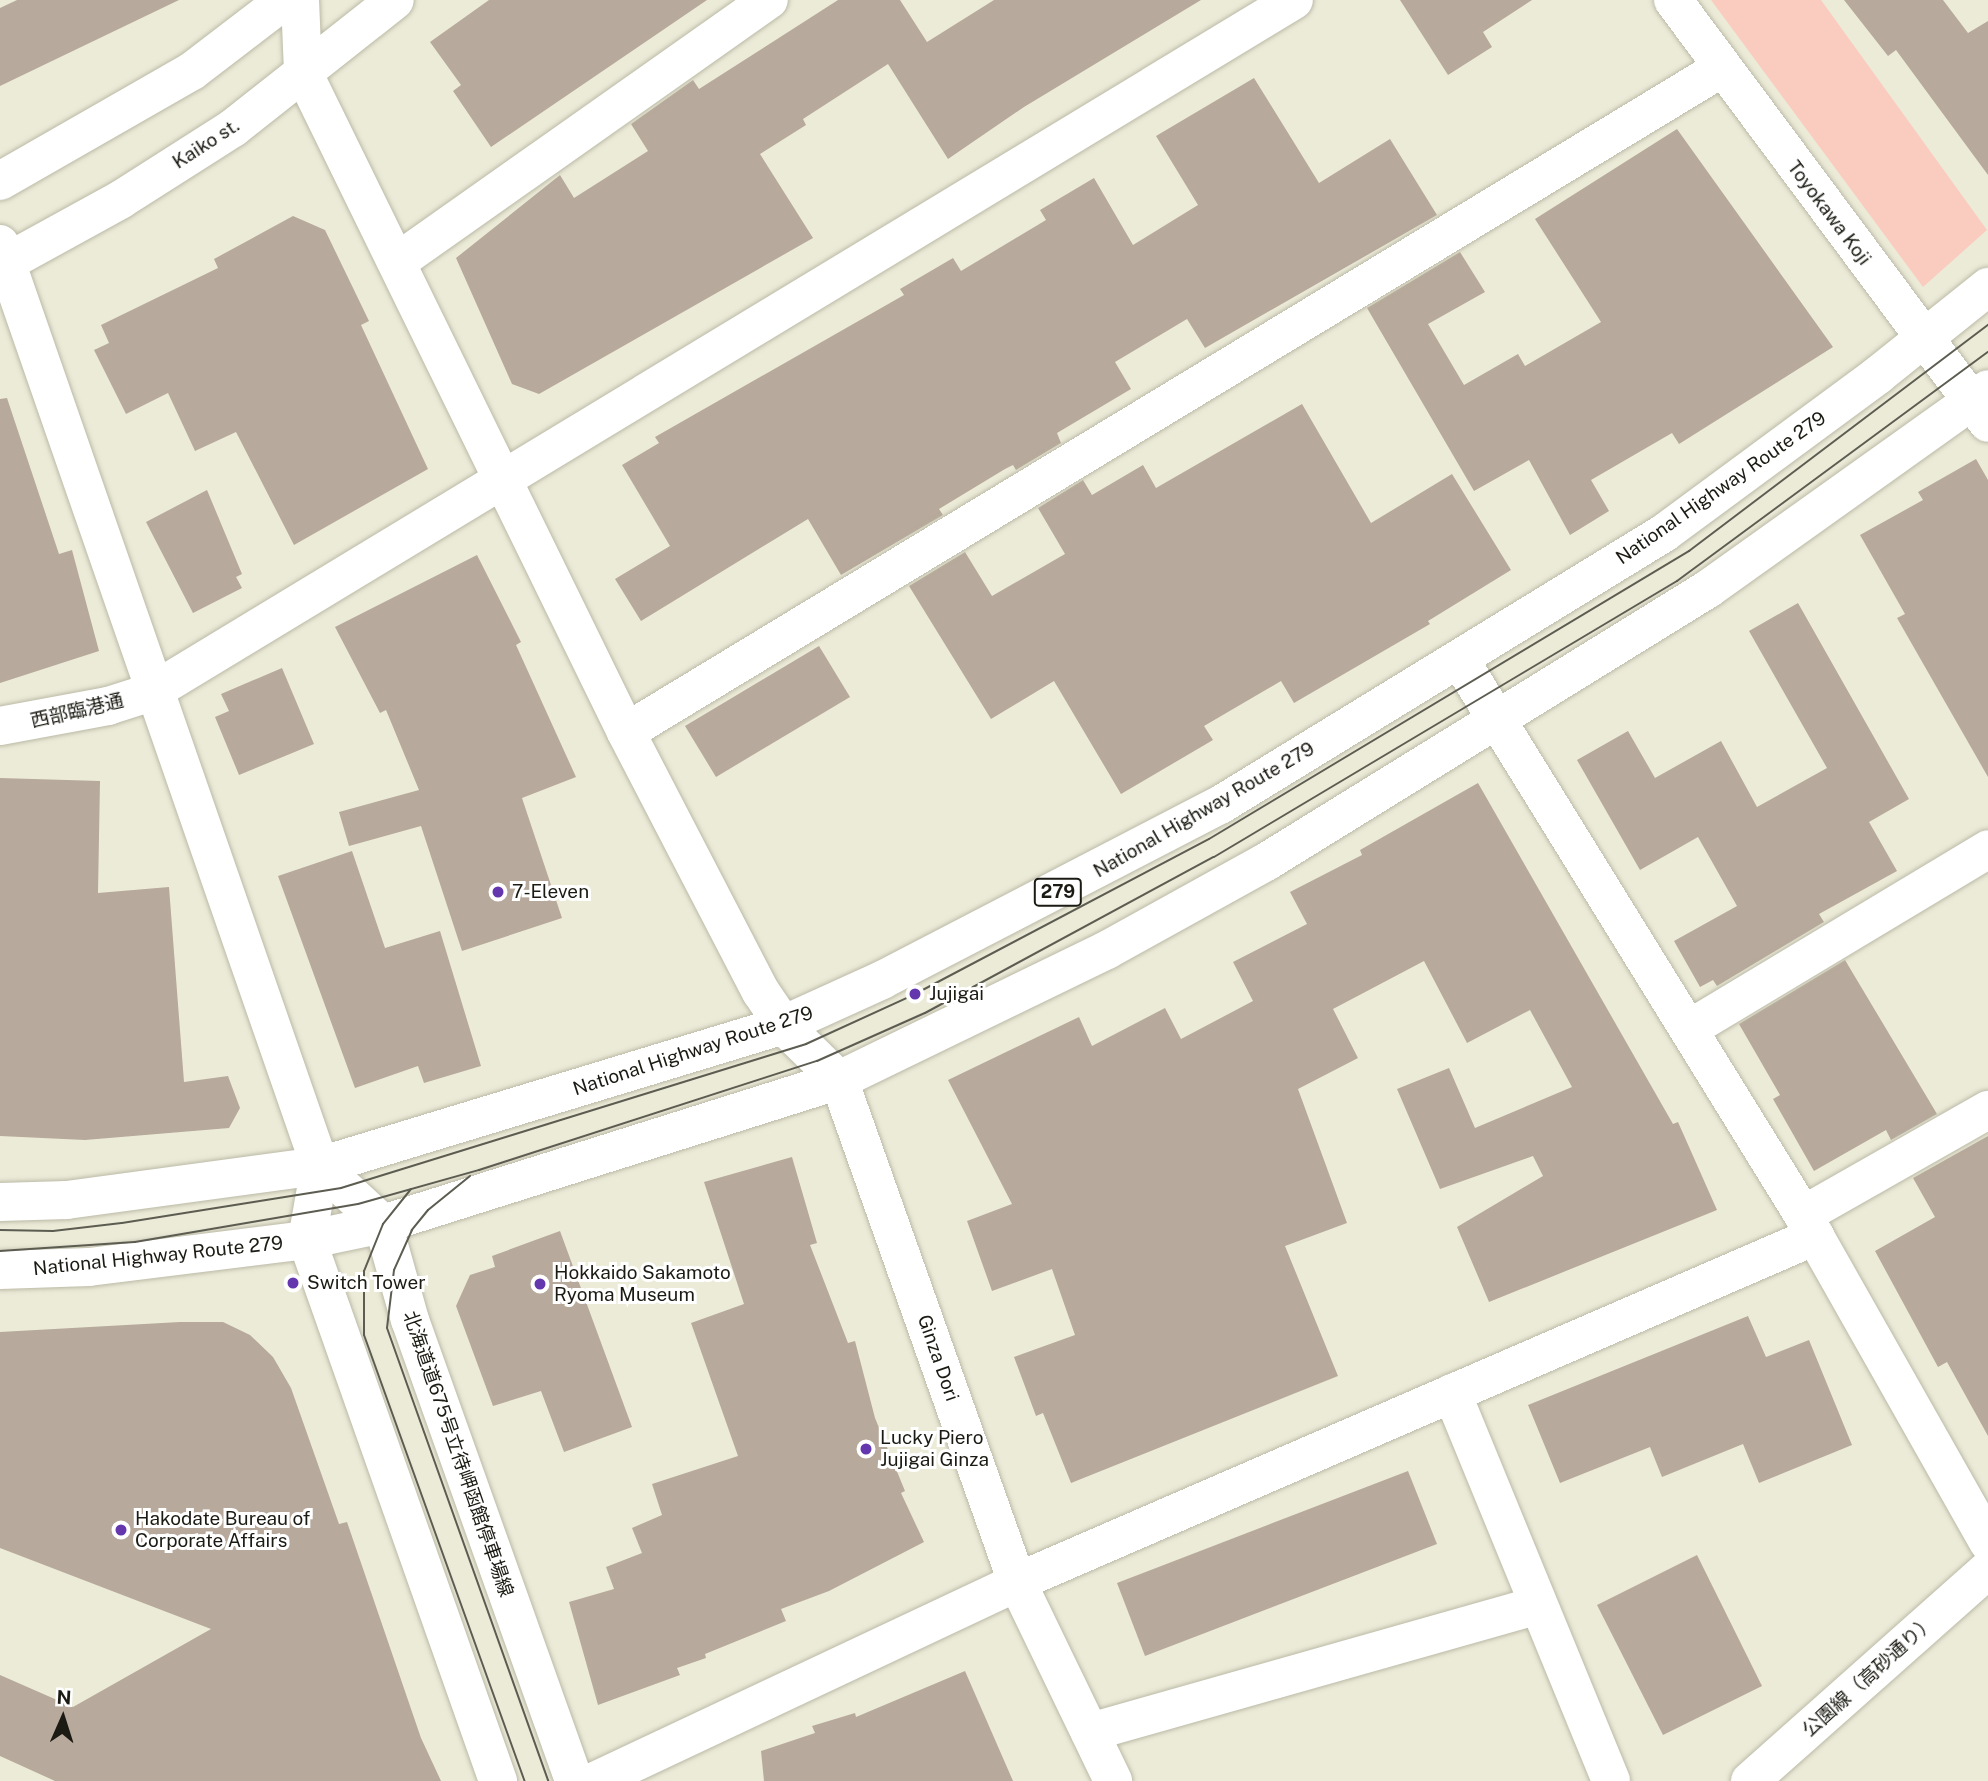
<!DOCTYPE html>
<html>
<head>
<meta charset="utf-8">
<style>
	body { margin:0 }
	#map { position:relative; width:1988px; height:1781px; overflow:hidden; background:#ecebd8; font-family:"Public Sans","Noto Sans JP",sans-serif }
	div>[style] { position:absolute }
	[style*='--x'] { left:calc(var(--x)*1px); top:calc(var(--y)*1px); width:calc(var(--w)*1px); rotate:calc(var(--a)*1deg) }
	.green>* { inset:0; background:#f9ccbf }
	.building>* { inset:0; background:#b7a99b }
	.roads { filter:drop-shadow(0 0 2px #bbbaa7) drop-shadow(0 0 2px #bbbaa7) }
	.minor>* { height:38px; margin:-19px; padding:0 19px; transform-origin:19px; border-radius:19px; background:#fff }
	.major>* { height:38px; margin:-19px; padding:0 19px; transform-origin:19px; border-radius:19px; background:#fff }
	.highway>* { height:38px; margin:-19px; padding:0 19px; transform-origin:19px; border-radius:19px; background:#fff }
	.tram>* { height:2px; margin:-1px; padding:0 1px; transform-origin:1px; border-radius:1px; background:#5d5c51 }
	.dots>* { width:19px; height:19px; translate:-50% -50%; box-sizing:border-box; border:4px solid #fff; border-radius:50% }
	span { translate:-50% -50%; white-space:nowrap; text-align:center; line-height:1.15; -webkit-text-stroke:6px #fff; paint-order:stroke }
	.shield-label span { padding:2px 5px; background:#fff; border:2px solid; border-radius:5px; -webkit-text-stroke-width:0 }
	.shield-label { font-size:18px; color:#1b1a13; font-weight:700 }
	.street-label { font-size:19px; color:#1b1a13 }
	.poi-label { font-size:19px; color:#1b1a13 }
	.left { translate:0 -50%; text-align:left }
	.north { position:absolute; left:28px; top:1683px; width:70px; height:70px; -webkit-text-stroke:5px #fff; paint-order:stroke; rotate:3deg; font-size:19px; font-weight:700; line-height:28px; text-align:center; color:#1b1a13 }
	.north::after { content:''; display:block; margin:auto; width:24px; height:32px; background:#1b1a13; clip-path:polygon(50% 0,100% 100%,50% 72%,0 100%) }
</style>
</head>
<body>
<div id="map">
	<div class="green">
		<div style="clip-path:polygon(1711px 0,1821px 0,1987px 230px,1923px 287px)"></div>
	</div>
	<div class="building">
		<div style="clip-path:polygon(17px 0,179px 0,0 86px,0 8px)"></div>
		<div style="clip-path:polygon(489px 0,707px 0,491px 147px,453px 91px,461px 85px,430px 42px)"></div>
		<div style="clip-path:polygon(838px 0,900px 0,927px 42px,994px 0,1201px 0,1024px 107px,948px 159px,888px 64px,803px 119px,806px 125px,760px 154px,813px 238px,539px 394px,512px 384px,456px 258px,560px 175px,574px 198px,648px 151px,631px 124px,693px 80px,699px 89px)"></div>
		<div style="clip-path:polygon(1400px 0,1532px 0,1483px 32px,1492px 47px,1448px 75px)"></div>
		<div style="clip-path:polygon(1844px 0,1943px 0,1968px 33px,1988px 21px,1988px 175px,1896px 50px,1888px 56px)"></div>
		<div style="clip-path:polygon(1254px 78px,1319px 183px,1390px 139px,1437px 215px,1205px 348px,1187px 319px,1115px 362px,1131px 389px,1057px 433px,1061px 443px,1016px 470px,1013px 465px,1005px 469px,939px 509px,943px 515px,841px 575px,808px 519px,641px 621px,615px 579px,670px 546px,622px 465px,659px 443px,655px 437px,904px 295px,900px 289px,953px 258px,961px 271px,1046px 220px,1040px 210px,1094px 178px,1133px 245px,1198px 205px,1156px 136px)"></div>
		<div style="clip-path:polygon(1677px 129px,1833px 347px,1679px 444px,1672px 433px,1591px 480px,1609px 511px,1570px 535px,1529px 460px,1474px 491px,1367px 308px,1460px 252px,1485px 292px,1428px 324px,1464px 385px,1518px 354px,1525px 366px,1601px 322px,1535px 219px)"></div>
		<div style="clip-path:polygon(293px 216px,325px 230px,369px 321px,361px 325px,428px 469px,294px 545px,236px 432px,195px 451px,168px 393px,126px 414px,94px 350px,109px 343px,101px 325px,218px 268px,214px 259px)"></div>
		<div style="clip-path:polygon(7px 398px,59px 554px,72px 550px,99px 651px,0 683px,0 399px)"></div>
		<div style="clip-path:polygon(1302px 404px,1371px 523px,1452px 474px,1511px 570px,1428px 621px,1430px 624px,1294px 703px,1281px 681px,1204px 726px,1213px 740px,1121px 794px,1054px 681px,991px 719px,909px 586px,965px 552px,992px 596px,1065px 554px,1038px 508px,1083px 480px,1092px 495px,1143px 465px,1156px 488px)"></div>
		<div style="clip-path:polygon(1976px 459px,1988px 480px,1988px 777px,1897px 618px,1905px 614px,1860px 535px,1923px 500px,1918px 492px)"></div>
		<div style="clip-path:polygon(207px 490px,242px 574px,236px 577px,242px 588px,193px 613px,146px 522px)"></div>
		<div style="clip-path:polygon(477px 555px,521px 642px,516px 645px,576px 777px,522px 798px,562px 918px,462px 951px,421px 826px,349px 846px,339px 812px,419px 790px,386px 710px,380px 713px,335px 627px)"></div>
		<div style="clip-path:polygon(1798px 603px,1909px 799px,1869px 822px,1897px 871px,1819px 914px,1824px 922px,1717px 986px,1713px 980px,1700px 987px,1674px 941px,1737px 906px,1698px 837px,1640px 870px,1577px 760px,1628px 731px,1655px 778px,1721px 741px,1757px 807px,1827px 768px,1749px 631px)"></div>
		<div style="clip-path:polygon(819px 646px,850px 697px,716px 777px,685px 726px)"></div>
		<div style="clip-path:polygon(282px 668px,314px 744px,239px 775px,215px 717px,229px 711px,221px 694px)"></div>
		<div style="clip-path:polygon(0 778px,100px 781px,98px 893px,169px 887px,184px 1082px,228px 1076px,240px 1108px,229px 1128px,85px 1140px,0 1136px)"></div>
		<div style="clip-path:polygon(1478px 783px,1673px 1124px,1678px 1122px,1717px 1210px,1489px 1302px,1457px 1227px,1543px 1176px,1533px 1156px,1440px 1189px,1397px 1089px,1449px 1068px,1475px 1128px,1572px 1087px,1530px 1010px,1467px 1043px,1424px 961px,1333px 1009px,1358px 1058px,1298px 1089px,1347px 1223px,1285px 1246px,1338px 1376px,1071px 1483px,1043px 1413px,1036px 1416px,1014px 1357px,1075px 1335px,1052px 1269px,992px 1291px,967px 1221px,1012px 1204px,948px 1080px,1079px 1017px,1092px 1046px,1165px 1008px,1181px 1039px,1253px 1001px,1233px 962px,1307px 924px,1290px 892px,1362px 855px,1360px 850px)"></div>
		<div style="clip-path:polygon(352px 851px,385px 948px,440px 931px,481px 1066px,424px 1083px,418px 1066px,355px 1088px,278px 876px)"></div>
		<div style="clip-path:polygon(1845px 960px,1937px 1114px,1891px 1140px,1886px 1130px,1814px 1171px,1773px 1099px,1780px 1095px,1739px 1024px)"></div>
		<div style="clip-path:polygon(1988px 1136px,1988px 1436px,1947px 1362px,1938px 1367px,1875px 1251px,1935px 1217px,1913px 1178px)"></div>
		<div style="clip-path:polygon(792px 1157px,817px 1243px,810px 1245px,848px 1343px,855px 1341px,875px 1418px,905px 1491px,901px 1493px,924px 1542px,829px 1591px,781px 1609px,786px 1621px,705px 1654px,706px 1658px,677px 1668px,680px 1675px,598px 1705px,569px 1602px,614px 1589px,606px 1567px,642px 1553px,632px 1528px,662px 1515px,652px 1484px,738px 1456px,691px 1323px,744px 1304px,704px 1182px)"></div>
		<div style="clip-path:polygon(560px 1231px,632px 1427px,564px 1452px,541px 1391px,493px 1406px,456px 1306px,470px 1275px,495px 1267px,492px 1256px)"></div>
		<div style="clip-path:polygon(1748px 1316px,1766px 1357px,1809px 1340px,1852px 1445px,1759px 1483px,1743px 1444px,1662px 1477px,1650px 1447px,1560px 1483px,1528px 1405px)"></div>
		<div style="clip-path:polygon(180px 1322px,223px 1322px,250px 1335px,273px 1357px,291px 1388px,339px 1524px,347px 1522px,421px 1738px,441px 1781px,55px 1781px,0 1756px,0 1675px,73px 1707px,211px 1629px,0 1548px,0 1332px)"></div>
		<div style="clip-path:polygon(1408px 1471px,1437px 1544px,1145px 1656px,1117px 1583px)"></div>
		<div style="clip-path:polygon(1697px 1555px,1762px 1686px,1663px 1735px,1597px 1605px)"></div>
		<div style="clip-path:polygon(965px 1671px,1013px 1781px,764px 1781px,761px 1751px,815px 1733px,812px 1726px,855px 1713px,856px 1717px)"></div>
	</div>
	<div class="roads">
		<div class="minor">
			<div style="--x:300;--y:0;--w:72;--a:87.6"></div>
			<div style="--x:303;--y:72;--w:735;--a:63.92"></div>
			<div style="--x:626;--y:732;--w:293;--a:62.6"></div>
			<div style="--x:761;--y:992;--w:40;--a:56"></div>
			<div style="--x:783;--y:1025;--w:78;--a:44.5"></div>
			<div style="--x:839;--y:1080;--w:533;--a:70.48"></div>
			<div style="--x:1017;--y:1582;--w:221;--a:64.2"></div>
			<div style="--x:1673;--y:0;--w:527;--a:53.33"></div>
			<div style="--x:0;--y:181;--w:221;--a:-29.8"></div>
			<div style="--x:192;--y:71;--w:117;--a:-37.4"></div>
			<div style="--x:0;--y:244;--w:976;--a:70.86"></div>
			<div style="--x:397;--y:262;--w:455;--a:-35.2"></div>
			<div style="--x:0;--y:266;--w:137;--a:-28.8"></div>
			<div style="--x:120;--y:200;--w:134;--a:-32.5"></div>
			<div style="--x:233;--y:128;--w:206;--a:-38.3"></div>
			<div style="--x:1460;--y:660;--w:652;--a:58.28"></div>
			<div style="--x:1803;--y:1215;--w:376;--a:60.5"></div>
			<div style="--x:0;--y:726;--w:110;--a:-10.5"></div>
			<div style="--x:108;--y:706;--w:46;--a:-17.7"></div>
			<div style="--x:152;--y:692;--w:1335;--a:-31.21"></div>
			<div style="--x:626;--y:732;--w:1281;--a:-31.21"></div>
			<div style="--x:1689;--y:1029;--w:349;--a:-31"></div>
			<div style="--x:1803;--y:1215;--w:213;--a:-29.6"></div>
			<div style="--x:1452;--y:1393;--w:419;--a:67.7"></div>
			<div style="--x:1090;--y:1732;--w:463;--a:-15.8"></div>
			<div style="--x:595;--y:1781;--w:467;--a:-25.2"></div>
			<div style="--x:1017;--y:1582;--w:870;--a:-23.44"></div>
			<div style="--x:1750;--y:1781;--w:318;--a:-41.6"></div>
		</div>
		<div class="major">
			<div style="--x:320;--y:1166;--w:86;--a:42.6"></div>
			<div style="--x:383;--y:1224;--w:100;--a:74.3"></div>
			<div style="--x:410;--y:1320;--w:489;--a:70.4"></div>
			<div style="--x:320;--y:1166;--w:75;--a:100"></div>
			<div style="--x:307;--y:1240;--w:574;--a:70.55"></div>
		</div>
		<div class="highway">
			<div style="--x:0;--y:1202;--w:67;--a:-1.7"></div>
			<div style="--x:67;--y:1200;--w:255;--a:-7.7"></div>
			<div style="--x:320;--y:1166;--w:484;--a:-16.9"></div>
			<div style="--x:783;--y:1025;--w:109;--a:-24.4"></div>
			<div style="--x:882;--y:980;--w:381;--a:-27.4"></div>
			<div style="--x:1220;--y:805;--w:521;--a:-31.49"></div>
			<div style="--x:1664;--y:533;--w:266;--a:-36.4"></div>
			<div style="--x:1878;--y:375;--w:141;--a:-38.7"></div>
			<div style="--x:0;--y:1270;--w:89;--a:-1.9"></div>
			<div style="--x:89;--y:1267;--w:220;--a:-7.1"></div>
			<div style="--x:307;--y:1240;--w:78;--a:-11.9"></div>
			<div style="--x:383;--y:1224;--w:478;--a:-17.5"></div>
			<div style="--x:839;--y:1080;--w:298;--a:-25.9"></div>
			<div style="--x:1107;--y:950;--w:182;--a:-29"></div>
			<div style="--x:1266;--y:862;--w:520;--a:-31.7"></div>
			<div style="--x:1708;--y:589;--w:344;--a:-35.5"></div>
		</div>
	</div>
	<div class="tram">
		<div style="--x:470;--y:1176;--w:54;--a:141"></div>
		<div style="--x:428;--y:1210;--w:26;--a:129"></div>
		<div style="--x:412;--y:1230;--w:44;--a:114.2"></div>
		<div style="--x:394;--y:1270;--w:58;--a:96.9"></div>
		<div style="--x:387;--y:1328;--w:481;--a:70.4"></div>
		<div style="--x:411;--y:1189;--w:45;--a:128.7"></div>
		<div style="--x:383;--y:1224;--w:51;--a:112"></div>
		<div style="--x:364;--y:1271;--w:64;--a:90"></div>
		<div style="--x:364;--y:1335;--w:474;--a:70.2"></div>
		<div style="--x:0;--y:1230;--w:53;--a:1.1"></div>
		<div style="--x:53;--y:1231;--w:69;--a:-6.6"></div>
		<div style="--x:122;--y:1223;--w:222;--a:-9.1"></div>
		<div style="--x:341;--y:1188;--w:487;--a:-17.2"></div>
		<div style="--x:806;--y:1044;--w:120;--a:-24.6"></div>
		<div style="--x:915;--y:994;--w:332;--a:-27.8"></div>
		<div style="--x:1209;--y:839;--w:560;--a:-30.96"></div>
		<div style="--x:1689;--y:551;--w:375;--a:-37.1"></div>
		<div style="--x:0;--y:1251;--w:135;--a:-3.8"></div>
		<div style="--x:135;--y:1242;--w:226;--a:-9.7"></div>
		<div style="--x:358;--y:1204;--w:126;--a:-15.7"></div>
		<div style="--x:479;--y:1170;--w:355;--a:-17.9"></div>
		<div style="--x:817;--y:1061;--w:118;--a:-24"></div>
		<div style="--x:925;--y:1013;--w:328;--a:-28.4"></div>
		<div style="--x:1214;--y:857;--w:539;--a:-30.8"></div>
		<div style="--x:1677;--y:581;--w:386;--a:-36.4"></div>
	</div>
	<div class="dots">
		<div style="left:498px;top:892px;background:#6537af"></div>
		<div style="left:915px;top:994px;background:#6537af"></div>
		<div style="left:293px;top:1283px;background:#6537af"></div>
		<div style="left:540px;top:1284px;background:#6537af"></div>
		<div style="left:866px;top:1449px;background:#6537af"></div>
		<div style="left:121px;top:1530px;background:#6537af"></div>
	</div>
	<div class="shield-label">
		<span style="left:1058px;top:892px">279</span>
	</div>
	<div class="street-label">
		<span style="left:206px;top:144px;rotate:-33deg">Kaiko st.</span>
		<span style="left:1829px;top:213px;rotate:53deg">Toyokawa Koji</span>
		<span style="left:1721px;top:488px;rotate:-35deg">National Highway Route 279</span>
		<span style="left:77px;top:711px;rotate:-13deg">西部臨港通</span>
		<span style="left:1204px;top:810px;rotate:-30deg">National Highway Route 279</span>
		<span style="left:693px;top:1051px;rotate:-18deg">National Highway Route 279</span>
		<span style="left:158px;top:1256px;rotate:-6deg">National Highway Route 279</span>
		<span style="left:938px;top:1358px;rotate:71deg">Ginza Dori</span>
		<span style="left:458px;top:1454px;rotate:71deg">北海道道675号立待岬函館停車場線</span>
		<span style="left:1869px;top:1676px;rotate:-42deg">公園線（高砂通り）</span>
	</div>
	<div class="poi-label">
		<span class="left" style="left:512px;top:892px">7-Eleven</span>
		<span class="left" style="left:929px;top:994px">Jujigai</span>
		<span class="left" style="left:554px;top:1284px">Hokkaido Sakamoto<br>Ryoma Museum</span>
		<span class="left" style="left:307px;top:1283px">Switch Tower</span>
		<span class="left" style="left:880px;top:1449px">Lucky Piero<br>Jujigai Ginza</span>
		<span class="left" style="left:135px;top:1530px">Hakodate Bureau of<br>Corporate Affairs</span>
	</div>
	<div class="north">N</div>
</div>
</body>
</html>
